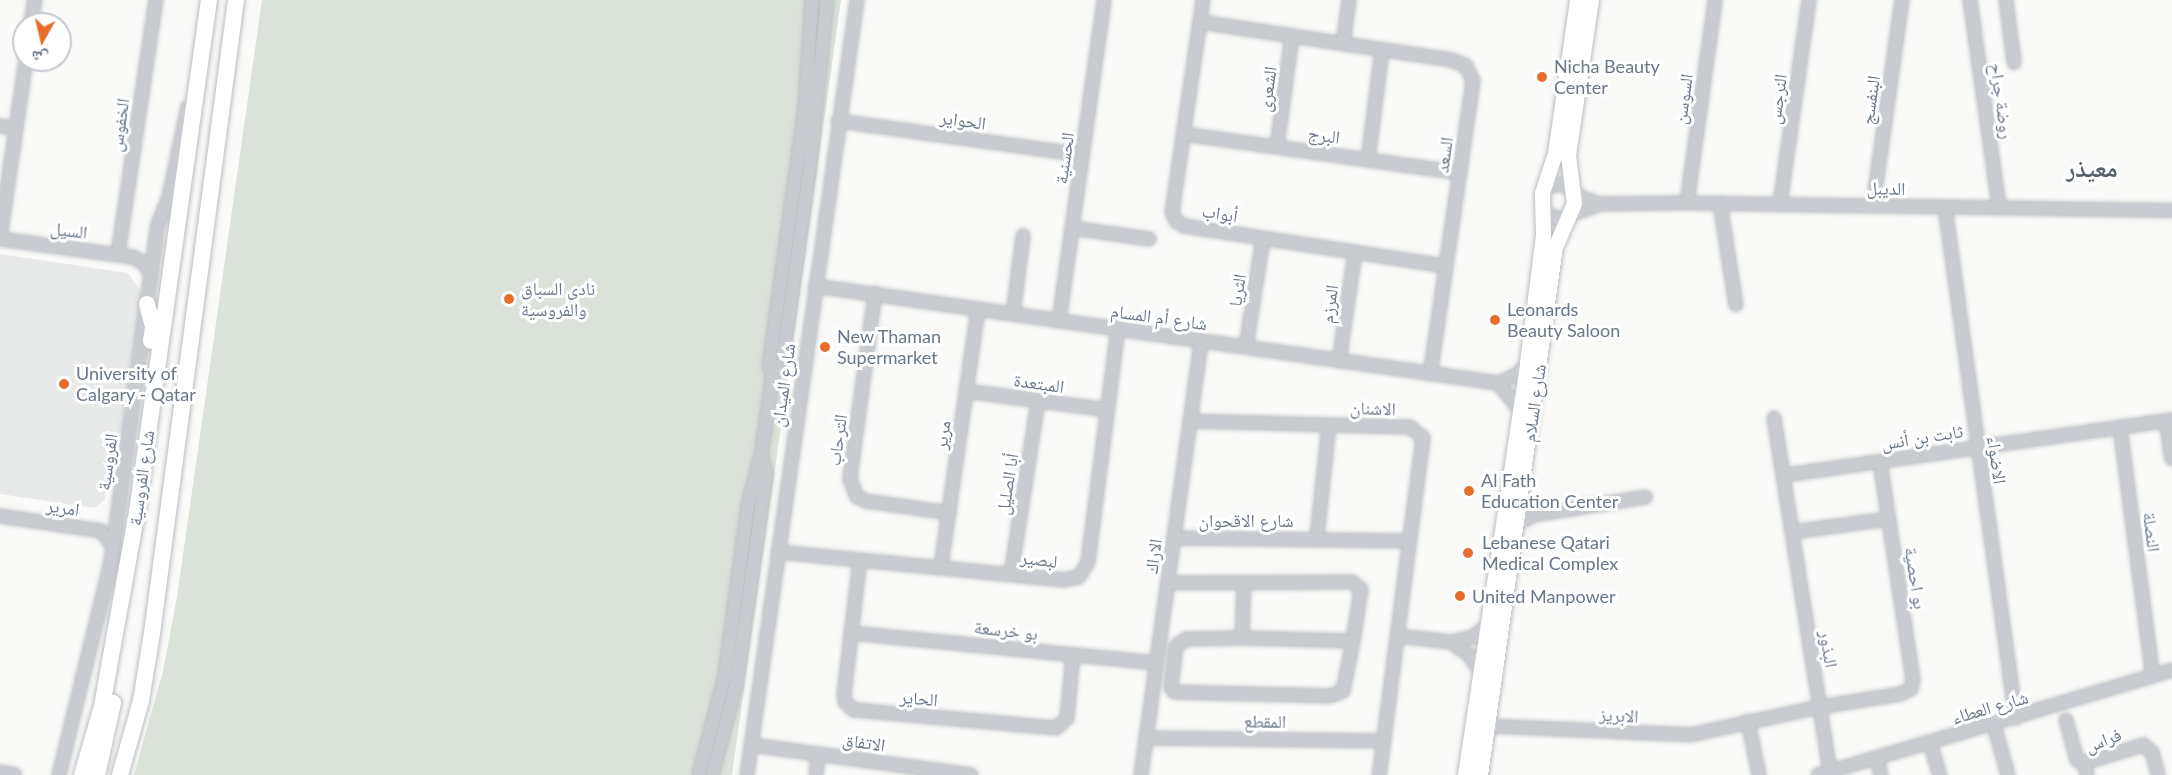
<!DOCTYPE html>
<html>
<head>
<meta charset="utf-8">
<style>
	body { margin:0 }
	#map { position:relative; width:2172px; height:775px; overflow:hidden; background:#fafaf8; font-family:Lato,"Noto Naskh Arabic",sans-serif }
	div>[style] { position:absolute }
	[style*='--x'] { left:calc(var(--x)*1px); top:calc(var(--y)*1px); width:calc(var(--w)*1px); rotate:calc(var(--a)*1deg) }
	.built>* { inset:0; background:#e8e9e9 }
	.green>* { inset:0; background:#dbe2d9 }
	.roads { filter:drop-shadow(0 0 2px #bbbec3) drop-shadow(0 0 2px #bbbec3) }
	.minor>* { height:12px; margin:-6px; padding:0 6px; transform-origin:6px; border-radius:6px; background:#c8cbcf }
	.major>* { height:15px; margin:-7.5px; padding:0 7.5px; transform-origin:7.5px; border-radius:7.5px; background:#fff }
	.highway>* { height:16px; margin:-8px; padding:0 8px; transform-origin:8px; border-radius:8px; background:#fff }
	.dots>* { width:16px; height:16px; translate:-50% -50%; box-sizing:border-box; border:3px solid #fff; border-radius:50% }
	span { translate:-50% -50%; white-space:nowrap; text-align:center; line-height:1.15; -webkit-text-stroke:6px #fff; paint-order:stroke }
	.poi-label { font-size:18px; color:#687789 }
	.left { translate:0 -50%; text-align:left }
	.street-label { font-size:18px; color:#687789 }
	.district-label { font-size:24px; color:#57616e; font-weight:700 }
	.north { position:absolute; left:12px; top:12px; width:60px; height:60px; box-sizing:border-box; background:#fff; border:2px solid #c3c9d0; border-radius:50%; rotate:188deg; font-size:16px; font-weight:700; line-height:24px; text-align:center; color:#687789 }
	.north::after { content:''; display:block; margin:auto; width:21px; height:27px; background:#e66d2c; clip-path:polygon(50% 0,100% 100%,50% 72%,0 100%) }
</style>
</head>
<body>
<div id="map">
	<div class="built">
		<div style="clip-path:polygon(0 254px,128px 273px,142px 293px,117px 461px,110px 461px,105px 499px,95px 508px,0 494px)"></div>
	</div>
	<div class="green">
		<div style="clip-path:polygon(262px 0,841px 0,732px 775px,134px 775px,163px 671px,177px 597px)"></div>
	</div>
	<div class="roads">
		<div class="minor">
			<div style="--x:1203;--y:0;--w:214;--a:98.3"></div>
			<div style="--x:1172;--y:212;--w:10;--a:66"></div>
			<div style="--x:1176;--y:221;--w:9;--a:32"></div>
			<div style="--x:1184;--y:226;--w:265;--a:8.7"></div>
			<div style="--x:1970;--y:0;--w:209;--a:82"></div>
			<div style="--x:2006;--y:0;--w:63;--a:82.6"></div>
			<div style="--x:1200;--y:22;--w:255;--a:8.6"></div>
			<div style="--x:1452;--y:60;--w:15;--a:23"></div>
			<div style="--x:1466;--y:66;--w:17;--a:65"></div>
			<div style="--x:1473;--y:81;--w:296;--a:98.3"></div>
			<div style="--x:31;--y:24;--w:24;--a:-81"></div>
			<div style="--x:1343;--y:44;--w:44;--a:-82.2"></div>
			<div style="--x:838;--y:121;--w:246;--a:7.9"></div>
			<div style="--x:0;--y:126;--w:15;--a:8"></div>
			<div style="--x:1183;--y:134;--w:280;--a:8"></div>
			<div style="--x:1277;--y:147;--w:112;--a:-82.3"></div>
			<div style="--x:1368;--y:160;--w:111;--a:-82.7"></div>
			<div style="--x:1543;--y:187;--w:21;--a:-8"></div>
			<div style="--x:1564;--y:184;--w:23;--a:38"></div>
			<div style="--x:1582;--y:198;--w:18;--a:19"></div>
			<div style="--x:1687;--y:203;--w:205;--a:-82.1"></div>
			<div style="--x:1720;--y:203;--w:103;--a:81.1"></div>
			<div style="--x:1780;--y:204;--w:206;--a:-81.9"></div>
			<div style="--x:1873;--y:206;--w:208;--a:-82"></div>
			<div style="--x:1945;--y:207;--w:516;--a:82.09"></div>
			<div style="--x:1541;--y:211;--w:20;--a:24"></div>
			<div style="--x:1559;--y:219;--w:44;--a:-20.1"></div>
			<div style="--x:1600;--y:204;--w:87;--a:-0.7"></div>
			<div style="--x:1687;--y:203;--w:485;--a:0.9"></div>
			<div style="--x:1072;--y:228;--w:78;--a:8.1"></div>
			<div style="--x:0;--y:238;--w:180;--a:-81.7"></div>
			<div style="--x:0;--y:239;--w:134;--a:7.7"></div>
			<div style="--x:133;--y:257;--w:14;--a:30"></div>
			<div style="--x:145;--y:264;--w:13;--a:63"></div>
			<div style="--x:118;--y:254;--w:257;--a:-81.5"></div>
			<div style="--x:815;--y:286;--w:690;--a:8.08"></div>
			<div style="--x:1498;--y:383;--w:21;--a:-23"></div>
			<div style="--x:1517;--y:375;--w:16;--a:-50"></div>
			<div style="--x:875;--y:293;--w:188;--a:97.7"></div>
			<div style="--x:850;--y:479;--w:19;--a:69"></div>
			<div style="--x:857;--y:497;--w:10;--a:24"></div>
			<div style="--x:866;--y:501;--w:84;--a:8.2"></div>
			<div style="--x:1013;--y:314;--w:79;--a:-82.7"></div>
			<div style="--x:1059;--y:321;--w:324;--a:-82"></div>
			<div style="--x:1246;--y:347;--w:110;--a:-81.1"></div>
			<div style="--x:1339;--y:361;--w:110;--a:-81.6"></div>
			<div style="--x:773;--y:374;--w:8;--a:-120"></div>
			<div style="--x:769;--y:367;--w:261;--a:-82.1"></div>
			<div style="--x:805;--y:108;--w:108;--a:-86.3"></div>
			<div style="--x:1498;--y:383;--w:35;--a:51"></div>
			<div style="--x:966;--y:391;--w:143;--a:7.6"></div>
			<div style="--x:1774;--y:418;--w:357;--a:81"></div>
			<div style="--x:1190;--y:421;--w:220;--a:1.6"></div>
			<div style="--x:1410;--y:427;--w:17;--a:40"></div>
			<div style="--x:1423;--y:438;--w:340;--a:97.4"></div>
			<div style="--x:2166;--y:421;--w:38;--a:81"></div>
			<div style="--x:2120;--y:427;--w:251;--a:82.5"></div>
			<div style="--x:1785;--y:475;--w:391;--a:-8.1"></div>
			<div style="--x:0;--y:516;--w:102;--a:8.4"></div>
			<div style="--x:101;--y:531;--w:19;--a:51"></div>
			<div style="--x:1517;--y:523;--w:19;--a:-25"></div>
			<div style="--x:1534;--y:515;--w:113;--a:-9.1"></div>
			<div style="--x:1793;--y:532;--w:96;--a:-7.8"></div>
			<div style="--x:1317;--y:537;--w:113;--a:-83.9"></div>
			<div style="--x:1174;--y:538;--w:235;--a:0.7"></div>
			<div style="--x:778;--y:552;--w:287;--a:5.6"></div>
			<div style="--x:1064;--y:580;--w:15;--a:-11"></div>
			<div style="--x:1079;--y:577;--w:17;--a:-59"></div>
			<div style="--x:1088;--y:562;--w:235;--a:-82.7"></div>
			<div style="--x:860;--y:560;--w:135;--a:96.8"></div>
			<div style="--x:844;--y:694;--w:8;--a:83"></div>
			<div style="--x:845;--y:702;--w:12;--a:42"></div>
			<div style="--x:854;--y:710;--w:203;--a:5.1"></div>
			<div style="--x:1056;--y:728;--w:15;--a:-42"></div>
			<div style="--x:1067;--y:718;--w:63;--a:-84.6"></div>
			<div style="--x:941;--y:566;--w:260;--a:-81.8"></div>
			<div style="--x:1011;--y:574;--w:175;--a:-81.1"></div>
			<div style="--x:1168;--y:583;--w:184;--a:-0.3"></div>
			<div style="--x:1352;--y:582;--w:11;--a:38"></div>
			<div style="--x:1361;--y:589;--w:53;--a:98.7"></div>
			<div style="--x:851;--y:633;--w:307;--a:5.6"></div>
			<div style="--x:1398;--y:636;--w:53;--a:6.5"></div>
			<div style="--x:1451;--y:642;--w:23;--a:-13"></div>
			<div style="--x:1473;--y:637;--w:19;--a:-39"></div>
			<div style="--x:1242;--y:638;--w:55;--a:-87.9"></div>
			<div style="--x:1186;--y:639;--w:56;--a:-1"></div>
			<div style="--x:1242;--y:638;--w:111;--a:1.5"></div>
			<div style="--x:1353;--y:641;--w:51;--a:101.3"></div>
			<div style="--x:1343;--y:691;--w:14;--a:159"></div>
			<div style="--x:1330;--y:696;--w:156;--a:-178.5"></div>
			<div style="--x:1174;--y:692;--w:6;--a:-121"></div>
			<div style="--x:1171;--y:687;--w:41;--a:-83"></div>
			<div style="--x:1176;--y:646;--w:12;--a:-35"></div>
			<div style="--x:1451;--y:642;--w:22;--a:36"></div>
			<div style="--x:1469;--y:655;--w:21;--a:55"></div>
			<div style="--x:2066;--y:720;--w:41;--a:74.6"></div>
			<div style="--x:2077;--y:760;--w:8;--a:23"></div>
			<div style="--x:1748;--y:721;--w:55;--a:78.5"></div>
			<div style="--x:1994;--y:725;--w:52;--a:74.4"></div>
			<div style="--x:1487;--y:726;--w:203;--a:2.5"></div>
			<div style="--x:1690;--y:735;--w:133;--a:-12.2"></div>
			<div style="--x:1820;--y:707;--w:81;--a:-9.2"></div>
			<div style="--x:1900;--y:694;--w:12;--a:-24"></div>
			<div style="--x:1911;--y:689;--w:9;--a:-77"></div>
			<div style="--x:1913;--y:680;--w:220;--a:-98.6"></div>
			<div style="--x:1146;--y:738;--w:238;--a:0.7"></div>
			<div style="--x:1930;--y:743;--w:34;--a:73"></div>
			<div style="--x:752;--y:745;--w:221;--a:7.8"></div>
			<div style="--x:1877;--y:758;--w:17;--a:77"></div>
			<div style="--x:0;--y:772;--w:15;--a:11"></div>
			<div style="--x:59;--y:775;--w:220;--a:-76.3"></div>
			<div style="--x:111;--y:561;--w:340;--a:-82.1"></div>
			<div style="--x:158;--y:224;--w:29;--a:-68"></div>
			<div style="--x:169;--y:197;--w:92;--a:-78.1"></div>
			<div style="--x:699;--y:775;--w:102;--a:-75.3"></div>
			<div style="--x:725;--y:676;--w:173;--a:-82.3"></div>
			<div style="--x:748;--y:505;--w:51;--a:-75.1"></div>
			<div style="--x:761;--y:456;--w:83;--a:-81.7"></div>
			<div style="--x:773;--y:374;--w:13;--a:-48"></div>
			<div style="--x:782;--y:364;--w:194;--a:-82"></div>
			<div style="--x:809;--y:172;--w:173;--a:-84"></div>
			<div style="--x:712;--y:775;--w:93;--a:-75.1"></div>
			<div style="--x:736;--y:685;--w:214;--a:-81.9"></div>
			<div style="--x:766;--y:473;--w:18;--a:-106"></div>
			<div style="--x:747;--y:775;--w:783;--a:-81.92"></div>
			<div style="--x:816;--y:775;--w:21;--a:-85"></div>
			<div style="--x:1141;--y:775;--w:438;--a:-82.1"></div>
			<div style="--x:1818;--y:775;--w:369;--a:-16.5"></div>
			<div style="--x:2087;--y:775;--w:12;--a:-104"></div>
			<div style="--x:2084;--y:763;--w:62;--a:-17"></div>
			<div style="--x:2143;--y:745;--w:11;--a:38"></div>
			<div style="--x:2152;--y:752;--w:24;--a:75"></div>
		</div>
		<div class="major">
			<div style="--x:1465;--y:775;--w:417;--a:-81.4"></div>
			<div style="--x:1527;--y:363;--w:130;--a:-82.9"></div>
			<div style="--x:1543;--y:234;--w:41;--a:-91.4"></div>
			<div style="--x:1542;--y:193;--w:42;--a:-72"></div>
			<div style="--x:1555;--y:153;--w:155;--a:-81.8"></div>
			<div style="--x:1480;--y:775;--w:533;--a:-81.92"></div>
			<div style="--x:1555;--y:247;--w:48;--a:-66.6"></div>
			<div style="--x:1574;--y:203;--w:48;--a:-97.1"></div>
			<div style="--x:1568;--y:155;--w:157;--a:-81.6"></div>
		</div>
		<div class="highway">
			<div style="--x:147;--y:304;--w:24;--a:75"></div>
			<div style="--x:153;--y:327;--w:14;--a:98"></div>
			<div style="--x:82;--y:775;--w:72;--a:-73.8"></div>
			<div style="--x:102;--y:706;--w:197;--a:-79.8"></div>
			<div style="--x:137;--y:512;--w:517;--a:-82"></div>
			<div style="--x:97;--y:775;--w:74;--a:-77.5"></div>
			<div style="--x:120;--y:775;--w:77;--a:-74.2"></div>
			<div style="--x:141;--y:701;--w:69;--a:-80.8"></div>
			<div style="--x:152;--y:633;--w:639;--a:-82.44"></div>
		</div>
	</div>
	<div class="dots">
		<div style="left:1542px;top:77px;background:#e66d2c"></div>
		<div style="left:509px;top:299px;background:#e66d2c"></div>
		<div style="left:1495px;top:320px;background:#e66d2c"></div>
		<div style="left:825px;top:347px;background:#e66d2c"></div>
		<div style="left:64px;top:384px;background:#e66d2c"></div>
		<div style="left:1469px;top:491px;background:#e66d2c"></div>
		<div style="left:1468px;top:553px;background:#e66d2c"></div>
		<div style="left:1460px;top:596px;background:#e66d2c"></div>
	</div>
	<div class="poi-label">
		<span class="left" style="left:1554px;top:77px">Nicha Beauty<br>Center</span>
		<span class="left" style="left:521px;top:299px">نادي السباق<br>والفروسية</span>
		<span class="left" style="left:1507px;top:320px">Leonards<br>Beauty Saloon</span>
		<span class="left" style="left:837px;top:347px">New Thaman<br>Supermarket</span>
		<span class="left" style="left:76px;top:384px">University of<br>Calgary - Qatar</span>
		<span class="left" style="left:1481px;top:491px">Al Fath<br>Education Center</span>
		<span class="left" style="left:1482px;top:553px">Lebanese Qatari<br>Medical Complex</span>
		<span class="left" style="left:1472px;top:596px">United Manpower</span>
	</div>
	<div class="street-label">
		<span style="left:1267px;top:89px;rotate:-82deg">الشعرى</span>
		<span style="left:1683px;top:99px;rotate:-82deg">السوسن</span>
		<span style="left:1777px;top:99px;rotate:-82deg">النرجس</span>
		<span style="left:1870px;top:100px;rotate:-82deg">البنفسج</span>
		<span style="left:2002px;top:101px;rotate:82deg">روضة جراح</span>
		<span style="left:963px;top:120px;rotate:8deg">الحواير</span>
		<span style="left:119px;top:125px;rotate:-82deg">الخفوس</span>
		<span style="left:1324px;top:135px;rotate:8deg">البرج</span>
		<span style="left:1444px;top:155px;rotate:-82deg">السعد</span>
		<span style="left:1064px;top:158px;rotate:-82deg">الحسنية</span>
		<span style="left:1886px;top:188px;rotate:1deg">الديبل</span>
		<span style="left:1220px;top:213px;rotate:9deg">أبواب</span>
		<span style="left:69px;top:230px;rotate:7deg">السيل</span>
		<span style="left:1237px;top:290px;rotate:-81deg">الثريا</span>
		<span style="left:1329px;top:304px;rotate:-82deg">المرزم</span>
		<span style="left:1159px;top:317px;rotate:8deg">شارع أم المسام</span>
		<span style="left:1039px;top:383px;rotate:8deg">المبتعدة</span>
		<span style="left:783px;top:385px;rotate:-82deg">شارع الميدان</span>
		<span style="left:1534px;top:403px;rotate:-82deg">شارع السلام</span>
		<span style="left:1373px;top:408px;rotate:2deg">الاشنان</span>
		<span style="left:942px;top:435px;rotate:-82deg">مرير</span>
		<span style="left:1922px;top:437px;rotate:-9deg">ثابت بن أنس</span>
		<span style="left:837px;top:440px;rotate:-82deg">الترحاب</span>
		<span style="left:1997px;top:460px;rotate:82deg">الاضواء</span>
		<span style="left:107px;top:462px;rotate:-82deg">الفروسية</span>
		<span style="left:141px;top:478px;rotate:-82deg">شارع الفروسية</span>
		<span style="left:1007px;top:484px;rotate:-81deg">أبا الصليل</span>
		<span style="left:63px;top:507px;rotate:8deg">امرير</span>
		<span style="left:1246px;top:520px">شارع الاقحوان</span>
		<span style="left:2152px;top:532px;rotate:83deg">النصلة</span>
		<span style="left:1153px;top:556px;rotate:-82deg">الاراك</span>
		<span style="left:1039px;top:559px;rotate:7deg">لبصير</span>
		<span style="left:1916px;top:578px;rotate:81deg">بو احصية</span>
		<span style="left:1006px;top:630px;rotate:6deg">بو خرسعة</span>
		<span style="left:1829px;top:649px;rotate:81deg">البذور</span>
		<span style="left:919px;top:698px;rotate:5deg">الحاير</span>
		<span style="left:1990px;top:707px;rotate:-16deg">شارع العطاء</span>
		<span style="left:1619px;top:715px;rotate:3deg">الابريز</span>
		<span style="left:1265px;top:721px;rotate:1deg">المقطع</span>
		<span style="left:2103px;top:740px;rotate:-21deg">فراس</span>
		<span style="left:864px;top:742px;rotate:8deg">الاتفاق</span>
	</div>
	<div class="district-label">
		<span style="left:2092px;top:168px">معيذر</span>
	</div>
	<div class="north">ش</div>
</div>
</body>
</html>
